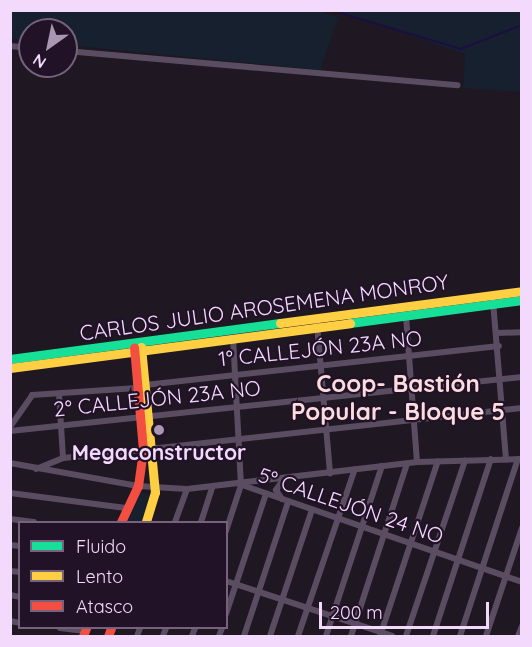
<!DOCTYPE html>
<html>
<head>
<meta charset="utf-8">
<style>
	body { margin:0 }
	#map { position:relative; width:532px; height:647px; overflow:hidden; background:#1f1722; font-family:Quicksand,sans-serif }
	div>[style] { position:absolute }
	[style*='--x'] { left:calc(var(--x)*1px); top:calc(var(--y)*1px); width:calc(var(--w)*1px); rotate:calc(var(--a)*1deg) }
	.green>* { inset:0; background:#16202f }
	.stream>* { height:1.5px; margin:-0.75px; padding:0 0.75px; transform-origin:0.75px; border-radius:0.75px; background:#1b0f40 }
	.street>* { height:6px; margin:-3px; padding:0 3px; transform-origin:3px; border-radius:3px; background:#5a4d62 }
	.fast>* { height:9px; margin:-4.5px; padding:0 4.5px; transform-origin:4.5px; border-radius:4.5px; background:#16e098 }
	.slow>* { height:9px; margin:-4.5px; padding:0 4.5px; transform-origin:4.5px; border-radius:4.5px; background:#ffcf43 }
	.jam>* { height:9px; margin:-4.5px; padding:0 4.5px; transform-origin:4.5px; border-radius:4.5px; background:#f24e42 }
	.dots>* { width:16px; height:16px; translate:-50% -50%; box-sizing:border-box; border:3px solid #221227; border-radius:50% }
	span { translate:-50% -50%; white-space:nowrap; text-align:center; line-height:1.15; -webkit-text-stroke:4.5px #221227; paint-order:stroke }
	.street-label { font-size:21px; color:#f3dafd }
	.poi-label { font-size:21px; color:#f3dafd; font-weight:700 }
	.quarter-label { font-size:24px; color:#fddcdd; font-weight:700 }
	.frame { position:absolute; inset:0; border:12px solid #f3dafd; pointer-events:none }
	.legend { position:absolute; left:18px; top:521px; width:210px; height:108px; box-sizing:border-box; background:#221227; border:2px solid #76627d; margin:0; padding:8px 10px; list-style:none; font-size:18px; color:#f3dafd }
	.legend li { display:flex; align-items:center; gap:12px; height:30px }
	.legend b { width:30px; border:2px solid #76627d }
	.north { position:absolute; left:18px; top:18px; width:60px; height:60px; box-sizing:border-box; background:#221227; border:2px solid #76627d; border-radius:50%; rotate:213deg; font-size:16px; font-weight:700; line-height:24px; text-align:center; color:#f3dafd }
	.north::after { content:''; display:block; margin:auto; width:21px; height:27px; background:#a996b0; clip-path:polygon(50% 0,100% 100%,50% 72%,0 100%) }
	.scale { position:absolute; left:319px; top:602px; width:170px; height:27px; box-sizing:border-box; border:3px solid #f3dafd; border-top:0; padding-left:8px; font-size:18px; line-height:21px; white-space:nowrap; color:#f3dafd; -webkit-text-stroke:4px #221227; paint-order:stroke }
</style>
</head>
<body>
<div id="map">
	<div class="green">
		<div style="clip-path:polygon(320px 11px,338px 18px,320px 70px,66px 45px,66px 30px,30px 30px,30px 41px,11px 39px,11px 11px)"></div>
		<div style="clip-path:polygon(338px 11px,521px 11px,521px 92px,463px 88px,465px 54px)"></div>
		<div style="clip-path:polygon(141px 492px,150px 494px,144px 522px,128px 522px)"></div>
	</div>
	<div class="stream">
		<div style="--x:331;--y:10;--w:136;--a:16.7"></div>
		<div style="--x:461;--y:49;--w:66;--a:-21.5"></div>
	</div>
	<div class="street">
		<div style="--x:10;--y:46;--w:20;--a:6"></div>
		<div style="--x:66;--y:51;--w:393;--a:5"></div>
		<div style="--x:493;--y:301;--w:159;--a:85.3"></div>
		<div style="--x:406;--y:316;--w:146;--a:85.7"></div>
		<div style="--x:317;--y:324;--w:150;--a:85"></div>
		<div style="--x:498;--y:333;--w:24;--a:-2"></div>
		<div style="--x:145;--y:385;--w:356;--a:-6.3"></div>
		<div style="--x:59;--y:394;--w:64;--a:86.4"></div>
		<div style="--x:10;--y:427;--w:39;--a:-55"></div>
		<div style="--x:32;--y:395;--w:105;--a:-3.8"></div>
		<div style="--x:10;--y:431;--w:515;--a:-6.02"></div>
		<div style="--x:150;--y:449;--w:374;--a:-6.3"></div>
		<div style="--x:10;--y:463;--w:130;--a:10.2"></div>
		<div style="--x:138;--y:486;--w:49;--a:3.5"></div>
		<div style="--x:187;--y:489;--w:232;--a:-6.7"></div>
		<div style="--x:417;--y:462;--w:105;--a:-1.6"></div>
		<div style="--x:36;--y:469;--w:29;--a:-22"></div>
		<div style="--x:63;--y:458;--w:80;--a:-5.7"></div>
		<div style="--x:245;--y:486;--w:293;--a:19.1"></div>
		<div style="--x:10;--y:493;--w:117;--a:7.4"></div>
		<div style="--x:282;--y:499;--w:11;--a:-124"></div>
		<div style="--x:276;--y:490;--w:11;--a:-56"></div>
		<div style="--x:10;--y:519;--w:24;--a:7"></div>
		<div style="--x:175;--y:522;--w:35;--a:-70"></div>
		<div style="--x:201;--y:522;--w:36;--a:-72"></div>
		<div style="--x:226;--y:531;--w:48;--a:-71.9"></div>
		<div style="--x:241;--y:485;--w:147;--a:-93.1"></div>
		<div style="--x:10;--y:545;--w:10;--a:6"></div>
		<div style="--x:10;--y:571;--w:10;--a:6"></div>
		<div style="--x:226;--y:581;--w:175;--a:18.3"></div>
		<div style="--x:10;--y:595;--w:10;--a:11"></div>
		<div style="--x:226;--y:614;--w:126;--a:-71.6"></div>
		<div style="--x:10;--y:621;--w:10;--a:11"></div>
		<div style="--x:60;--y:628;--w:25;--a:7"></div>
		<div style="--x:137;--y:636;--w:9;--a:-69"></div>
		<div style="--x:163;--y:636;--w:9;--a:-69"></div>
		<div style="--x:192;--y:636;--w:9;--a:-69"></div>
		<div style="--x:219;--y:636;--w:9;--a:-69"></div>
		<div style="--x:244;--y:636;--w:141;--a:-71.8"></div>
		<div style="--x:270;--y:636;--w:133;--a:-71.6"></div>
		<div style="--x:298;--y:636;--w:176;--a:-71.2"></div>
		<div style="--x:326;--y:636;--w:179;--a:-71.8"></div>
		<div style="--x:351;--y:636;--w:181;--a:-72"></div>
		<div style="--x:380;--y:636;--w:184;--a:-71.7"></div>
		<div style="--x:406;--y:636;--w:185;--a:-71.4"></div>
		<div style="--x:433;--y:636;--w:186;--a:-71.9"></div>
		<div style="--x:460;--y:636;--w:186;--a:-71.9"></div>
		<div style="--x:486;--y:636;--w:114;--a:-71.6"></div>
		<div style="--x:518;--y:636;--w:11;--a:-68"></div>
	</div>
	<div class="fast">
		<div style="--x:350;--y:323;--w:174;--a:-7.6"></div>
		<div style="--x:10;--y:359;--w:272;--a:-7.6"></div>
	</div>
	<div class="slow">
		<div style="--x:280;--y:323;--w:244;--a:-7.5"></div>
		<div style="--x:141;--y:347;--w:146;--a:84.5"></div>
		<div style="--x:155;--y:492;--w:31;--a:107"></div>
		<div style="--x:10;--y:368;--w:343;--a:-7.5"></div>
	</div>
	<div class="jam">
		<div style="--x:121;--y:522;--w:40;--a:-65"></div>
		<div style="--x:138;--y:486;--w:36;--a:-82"></div>
		<div style="--x:143;--y:450;--w:103;--a:-95"></div>
		<div style="--x:83;--y:636;--w:9;--a:-69"></div>
		<div style="--x:108;--y:636;--w:9;--a:-69"></div>
	</div>
	<div class="dots">
		<div style="left:159px;top:430px;background:#a996b0"></div>
	</div>
	<div class="street-label">
		<span style="left:264px;top:307px;rotate:-8deg">CARLOS JULIO AROSEMENA MONROY</span>
		<span style="left:320px;top:348px;rotate:-6deg">1° CALLEJÓN 23A NO</span>
		<span style="left:157px;top:398px;rotate:-6deg">2° CALLEJÓN 23A NO</span>
		<span style="left:351px;top:505px;rotate:19deg">5° CALLEJÓN 24 NO</span>
	</div>
	<div class="poi-label">
		<span style="left:159px;top:452px">Megaconstructor</span>
	</div>
	<div class="quarter-label">
		<span style="left:398px;top:398px">Coop- Bastión<br>Popular - Bloque 5</span>
	</div>
	<div class="frame"></div>
	<ul class="legend">
	<li><b style="height:8px;background:#16e098"></b>Fluido</li>
	<li><b style="height:8px;background:#ffcf43"></b>Lento</li>
	<li><b style="height:8px;background:#f24e42"></b>Atasco</li>
	</ul>
	<div class="north">N</div>
	<div class="scale">200 m</div>
</div>
</body>
</html>
